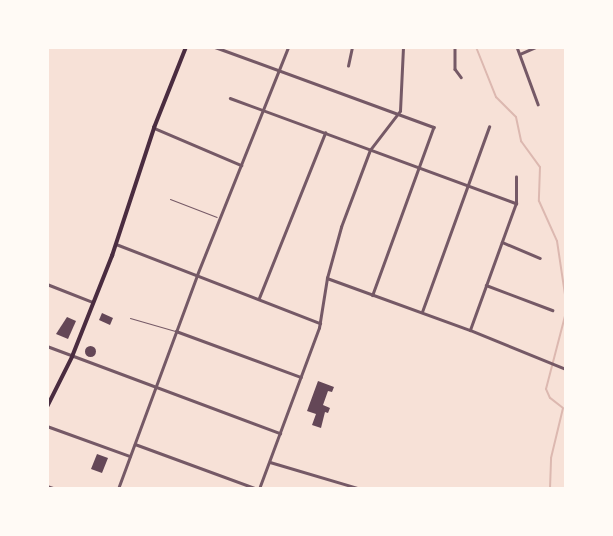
<!DOCTYPE html>
<html>
<head>
<meta charset="utf-8">
<style>
	body { margin:0 }
	#map { position:relative; width:613px; height:536px; overflow:hidden; background:#f7e1d7; font-family:Quicksand,sans-serif }
	div>[style] { position:absolute }
	[style*='--x'] { left:calc(var(--x)*1px); top:calc(var(--y)*1px); width:calc(var(--w)*1px); rotate:calc(var(--a)*1deg) }
	.stream>* { height:2px; margin:-1px; padding:0 1px; transform-origin:1px; border-radius:1px; background:#dcb8b0 }
	.building>* { inset:0; background:#644757 }
	.round { border-radius:50% }
	.service>* { height:1px; margin:-0.5px; padding:0 0.5px; transform-origin:0.5px; border-radius:0.5px; background:#755966 }
	.minor>* { height:2.5px; margin:-1.25px; padding:0 1.25px; transform-origin:1.25px; border-radius:1.25px; background:#755966 }
	.secondary>* { height:3.5px; margin:-1.75px; padding:0 1.75px; transform-origin:1.75px; border-radius:1.75px; background:#4a2c40 }
	span { translate:-50% -50%; white-space:nowrap; text-align:center; line-height:1.15; -webkit-text-stroke:5px #fffaf5; paint-order:stroke }
	.frame { position:absolute; inset:0; border:49px solid #fffaf5; pointer-events:none }
</style>
</head>
<body>
<div id="map">
	<div class="stream">
		<div style="--x:476;--y:47;--w:54;--a:68.2"></div>
		<div style="--x:496;--y:97;--w:28;--a:45"></div>
		<div style="--x:516;--y:117;--w:25;--a:78"></div>
		<div style="--x:521;--y:141;--w:32;--a:54"></div>
		<div style="--x:540;--y:167;--w:34;--a:92"></div>
		<div style="--x:539;--y:201;--w:44;--a:65.8"></div>
		<div style="--x:557;--y:241;--w:61;--a:81.5"></div>
		<div style="--x:550;--y:489;--w:31;--a:-88"></div>
		<div style="--x:551;--y:458;--w:51;--a:-76.5"></div>
		<div style="--x:563;--y:408;--w:16;--a:-142"></div>
		<div style="--x:550;--y:398;--w:10;--a:-114"></div>
		<div style="--x:546;--y:389;--w:80;--a:-75.4"></div>
	</div>
	<div class="building">
		<div style="clip-path:polygon(102px 313px,113px 318px,110px 325px,99px 320px)"></div>
		<div style="clip-path:polygon(67px 317px,76px 321px,68px 339px,56px 334px)"></div>
		<div class="round" style="left:84.5px;top:345.5px;width:11px;height:11px"></div>
		<div style="clip-path:polygon(318px 381px,334px 387px,332px 392px,328px 391px,323px 405px,330px 408px,328px 413px,325px 412px,321px 428px,312px 425px,316px 414px,307px 411px)"></div>
		<div style="clip-path:polygon(97px 454px,108px 458px,102px 473px,91px 469px)"></div>
	</div>
	<div class="service">
		<div style="--x:170;--y:199;--w:50;--a:21"></div>
		<div style="--x:130;--y:318;--w:47;--a:16.1"></div>
	</div>
	<div class="minor">
		<div style="--x:215;--y:47;--w:233;--a:20.1"></div>
		<div style="--x:434;--y:127;--w:179;--a:110"></div>
		<div style="--x:455;--y:47;--w:22;--a:90"></div>
		<div style="--x:455;--y:69;--w:10;--a:53"></div>
		<div style="--x:517;--y:47;--w:61;--a:69.8"></div>
		<div style="--x:520;--y:54;--w:17;--a:-24"></div>
		<div style="--x:348;--y:66;--w:19;--a:-78"></div>
		<div style="--x:230;--y:98;--w:305;--a:20.2"></div>
		<div style="--x:154;--y:128;--w:95;--a:23"></div>
		<div style="--x:502;--y:242;--w:41;--a:22.8"></div>
		<div style="--x:116;--y:244;--w:219;--a:21.2"></div>
		<div style="--x:327;--y:278;--w:152;--a:20"></div>
		<div style="--x:470;--y:330;--w:104;--a:22.1"></div>
		<div style="--x:47;--y:284;--w:49;--a:21.4"></div>
		<div style="--x:486;--y:285;--w:71;--a:20.7"></div>
		<div style="--x:259;--y:298;--w:178;--a:-68.2"></div>
		<div style="--x:422;--y:312;--w:197;--a:-70.1"></div>
		<div style="--x:470;--y:330;--w:135;--a:-70.1"></div>
		<div style="--x:516;--y:203;--w:26;--a:-90"></div>
		<div style="--x:176;--y:331;--w:133;--a:20.2"></div>
		<div style="--x:47;--y:346;--w:249;--a:20.5"></div>
		<div style="--x:47;--y:426;--w:88;--a:19.9"></div>
		<div style="--x:135;--y:444;--w:130;--a:20.2"></div>
		<div style="--x:270;--y:462;--w:95;--a:16.5"></div>
		<div style="--x:47;--y:486;--w:9;--a:18"></div>
		<div style="--x:118;--y:489;--w:228;--a:-69.7"></div>
		<div style="--x:197;--y:275;--w:245;--a:-68.2"></div>
		<div style="--x:259;--y:489;--w:172;--a:-69.6"></div>
		<div style="--x:319;--y:328;--w:51;--a:-80.9"></div>
		<div style="--x:327;--y:278;--w:53;--a:-74.6"></div>
		<div style="--x:341;--y:227;--w:82;--a:-69.4"></div>
		<div style="--x:370;--y:150;--w:49;--a:-52.4"></div>
		<div style="--x:400;--y:111;--w:64;--a:-87.3"></div>
	</div>
	<div class="secondary">
		<div style="--x:47;--y:407;--w:56;--a:-63.4"></div>
		<div style="--x:72;--y:357;--w:109;--a:-68.4"></div>
		<div style="--x:112;--y:256;--w:135;--a:-71.8"></div>
		<div style="--x:154;--y:128;--w:87;--a:-68.4"></div>
	</div>
	<div class="frame"></div>
</div>
</body>
</html>
